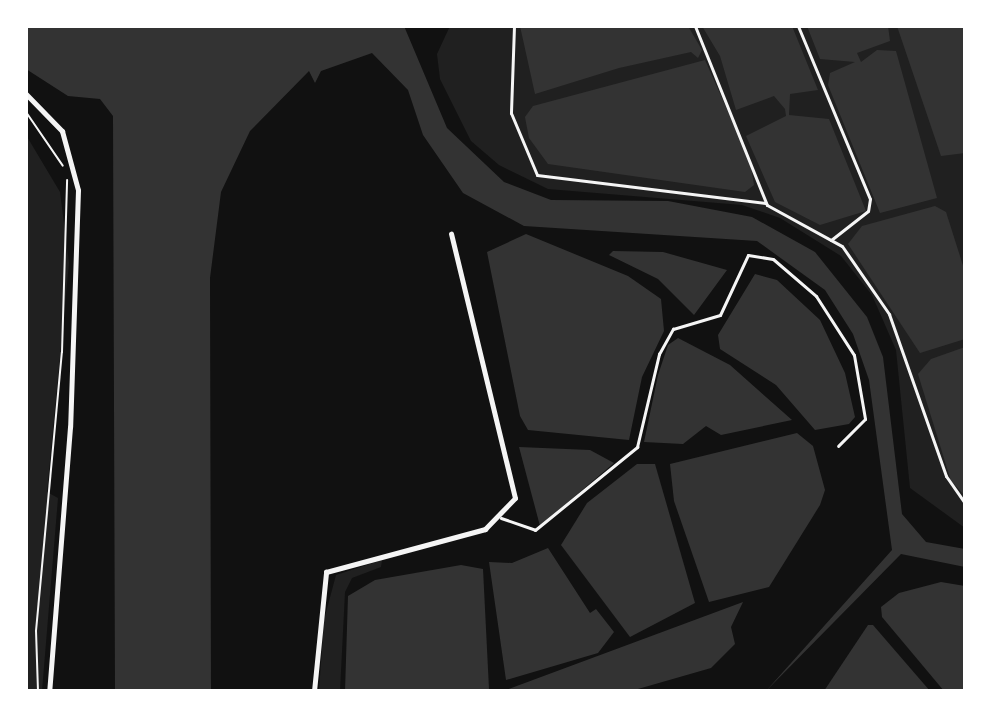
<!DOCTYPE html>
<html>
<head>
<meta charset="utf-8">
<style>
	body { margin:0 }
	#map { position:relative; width:991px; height:717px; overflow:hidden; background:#111; font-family:Cabin,sans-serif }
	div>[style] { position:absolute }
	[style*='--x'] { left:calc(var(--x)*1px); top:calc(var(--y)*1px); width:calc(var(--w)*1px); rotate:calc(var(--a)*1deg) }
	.green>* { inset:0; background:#202020 }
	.water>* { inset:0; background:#333 }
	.path>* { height:2px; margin:-1px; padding:0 1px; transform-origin:1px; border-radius:1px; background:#f5f5f5 }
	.service>* { height:3px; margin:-1.5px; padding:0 1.5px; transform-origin:1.5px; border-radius:1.5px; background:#f5f5f5 }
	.minor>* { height:5px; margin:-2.5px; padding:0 2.5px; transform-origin:2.5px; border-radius:2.5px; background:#f5f5f5 }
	span { translate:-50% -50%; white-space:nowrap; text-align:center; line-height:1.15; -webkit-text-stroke:8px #fff; paint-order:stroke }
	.frame { position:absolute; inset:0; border:28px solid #fff; pointer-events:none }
</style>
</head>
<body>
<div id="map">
	<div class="green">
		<div style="clip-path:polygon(450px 26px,965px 26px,965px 528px,910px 488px,896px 350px,872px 295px,841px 256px,780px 218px,742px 205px,548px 189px,499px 165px,471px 141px,440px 79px,437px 54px)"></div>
		<div style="clip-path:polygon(26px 135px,60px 192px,69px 263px,47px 492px,58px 498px,42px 691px,26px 691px)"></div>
		<div style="clip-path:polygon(382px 560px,381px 567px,352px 578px,345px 592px,340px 691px,319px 691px,324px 620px,336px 575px)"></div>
	</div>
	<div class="water">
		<div style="clip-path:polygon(26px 26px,404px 26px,447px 128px,504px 182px,551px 200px,668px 201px,752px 217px,815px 252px,867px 317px,883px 357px,902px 514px,926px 542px,965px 549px,965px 567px,901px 554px,766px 691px,892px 550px,869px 380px,853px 334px,825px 290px,757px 241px,524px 226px,463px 193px,423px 135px,408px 90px,372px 53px,321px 71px,315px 83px,309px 71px,250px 131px,221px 192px,210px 278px,211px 691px,115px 691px,113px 116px,100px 99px,68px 96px,26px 69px)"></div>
		<div style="clip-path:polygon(520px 26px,688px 26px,702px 50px,698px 58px,691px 52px,619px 68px,535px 94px)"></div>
		<div style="clip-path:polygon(702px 26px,792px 26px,818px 90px,790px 94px,789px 115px,829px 119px,866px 211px,820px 225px,775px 202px,746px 136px,786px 116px,785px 109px,774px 96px,736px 110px,720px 56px)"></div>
		<div style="clip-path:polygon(807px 26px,888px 26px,890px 41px,857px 53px,861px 62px,877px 50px,896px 51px,937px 198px,880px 213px,828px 85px,830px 73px,855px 62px,820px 59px)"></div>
		<div style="clip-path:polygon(897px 26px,965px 26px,965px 153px,941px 156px)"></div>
		<div style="clip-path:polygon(705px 60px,750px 161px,754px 185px,745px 192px,548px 164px,529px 138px,525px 117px,533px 106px)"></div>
		<div style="clip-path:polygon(935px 206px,946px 212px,965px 272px,965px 339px,920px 353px,848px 244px,862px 226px)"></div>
		<div style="clip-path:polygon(526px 234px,628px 276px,661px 299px,664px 331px,642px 377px,629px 440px,528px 430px,520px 416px,487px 252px)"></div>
		<div style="clip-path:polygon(613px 251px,663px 252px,727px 270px,694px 315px,658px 279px,609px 255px)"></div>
		<div style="clip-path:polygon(755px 274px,777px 280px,820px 320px,845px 373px,855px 417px,849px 424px,815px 430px,776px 385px,720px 349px,718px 335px)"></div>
		<div style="clip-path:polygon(678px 338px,730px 365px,792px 420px,721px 435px,706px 426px,683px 444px,644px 442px,658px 375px,668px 345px)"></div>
		<div style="clip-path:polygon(965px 347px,965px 496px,951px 481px,918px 374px,931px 359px)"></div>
		<div style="clip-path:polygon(797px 433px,813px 446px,825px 490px,820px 505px,769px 587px,709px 602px,674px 501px,670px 464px)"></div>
		<div style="clip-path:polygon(519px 447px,590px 450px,614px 463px,540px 526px)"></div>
		<div style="clip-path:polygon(637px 464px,655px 464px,695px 603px,630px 637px,561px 545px,587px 503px)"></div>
		<div style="clip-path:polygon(548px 548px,590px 613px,596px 609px,614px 632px,598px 653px,506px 680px,489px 562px,512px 563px)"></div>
		<div style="clip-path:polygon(461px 565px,483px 569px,489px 689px,345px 691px,348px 596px,375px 580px)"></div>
		<div style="clip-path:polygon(941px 582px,965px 586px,965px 691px,944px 691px,882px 617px,881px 607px,899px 593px)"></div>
		<div style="clip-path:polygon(743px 602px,731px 627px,735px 644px,711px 668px,631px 691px,503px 691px)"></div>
		<div style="clip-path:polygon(868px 625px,873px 625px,930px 691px,824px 691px)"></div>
	</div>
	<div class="path">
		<div style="--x:26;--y:112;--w:65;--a:55.6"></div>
		<div style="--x:38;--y:691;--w:60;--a:-91.9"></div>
		<div style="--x:36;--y:631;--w:280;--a:-84.7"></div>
		<div style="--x:62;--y:352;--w:172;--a:-88.3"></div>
	</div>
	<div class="service">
		<div style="--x:514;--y:26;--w:87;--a:92"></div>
		<div style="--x:511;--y:113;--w:67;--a:67.2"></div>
		<div style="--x:537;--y:175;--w:230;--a:7"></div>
		<div style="--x:695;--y:26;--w:193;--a:68.1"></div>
		<div style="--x:767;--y:205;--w:85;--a:28.7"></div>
		<div style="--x:842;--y:246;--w:83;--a:55.3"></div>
		<div style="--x:889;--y:314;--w:172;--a:70.6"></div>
		<div style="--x:946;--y:476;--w:33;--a:55"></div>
		<div style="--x:798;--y:26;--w:187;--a:67.4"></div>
		<div style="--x:870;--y:199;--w:12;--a:99"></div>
		<div style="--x:868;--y:211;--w:47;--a:141.9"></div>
		<div style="--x:501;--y:518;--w:36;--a:19"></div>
		<div style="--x:535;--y:530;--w:132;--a:-39.1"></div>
		<div style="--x:637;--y:447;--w:96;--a:-76.7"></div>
		<div style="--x:659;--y:354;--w:29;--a:-61"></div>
		<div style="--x:673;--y:329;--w:49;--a:-16.6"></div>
		<div style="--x:720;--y:315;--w:66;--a:-65"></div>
		<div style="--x:748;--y:255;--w:25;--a:9"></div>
		<div style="--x:773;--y:259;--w:57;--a:40.7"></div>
		<div style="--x:816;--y:296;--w:70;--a:57.2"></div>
		<div style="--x:854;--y:355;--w:65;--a:80.2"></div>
		<div style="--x:865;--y:419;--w:38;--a:135"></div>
	</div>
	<div class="minor">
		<div style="--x:26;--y:94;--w:52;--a:45.8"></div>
		<div style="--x:62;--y:131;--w:61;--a:74.8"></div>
		<div style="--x:78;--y:190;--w:237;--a:91.9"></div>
		<div style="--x:70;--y:427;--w:265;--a:94.5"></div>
		<div style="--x:314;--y:691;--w:120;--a:-84.2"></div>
		<div style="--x:326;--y:572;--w:165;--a:-15.1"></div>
		<div style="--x:485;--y:529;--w:43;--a:-45.9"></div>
		<div style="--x:515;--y:498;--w:272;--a:-103.6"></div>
	</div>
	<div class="frame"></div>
</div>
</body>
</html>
